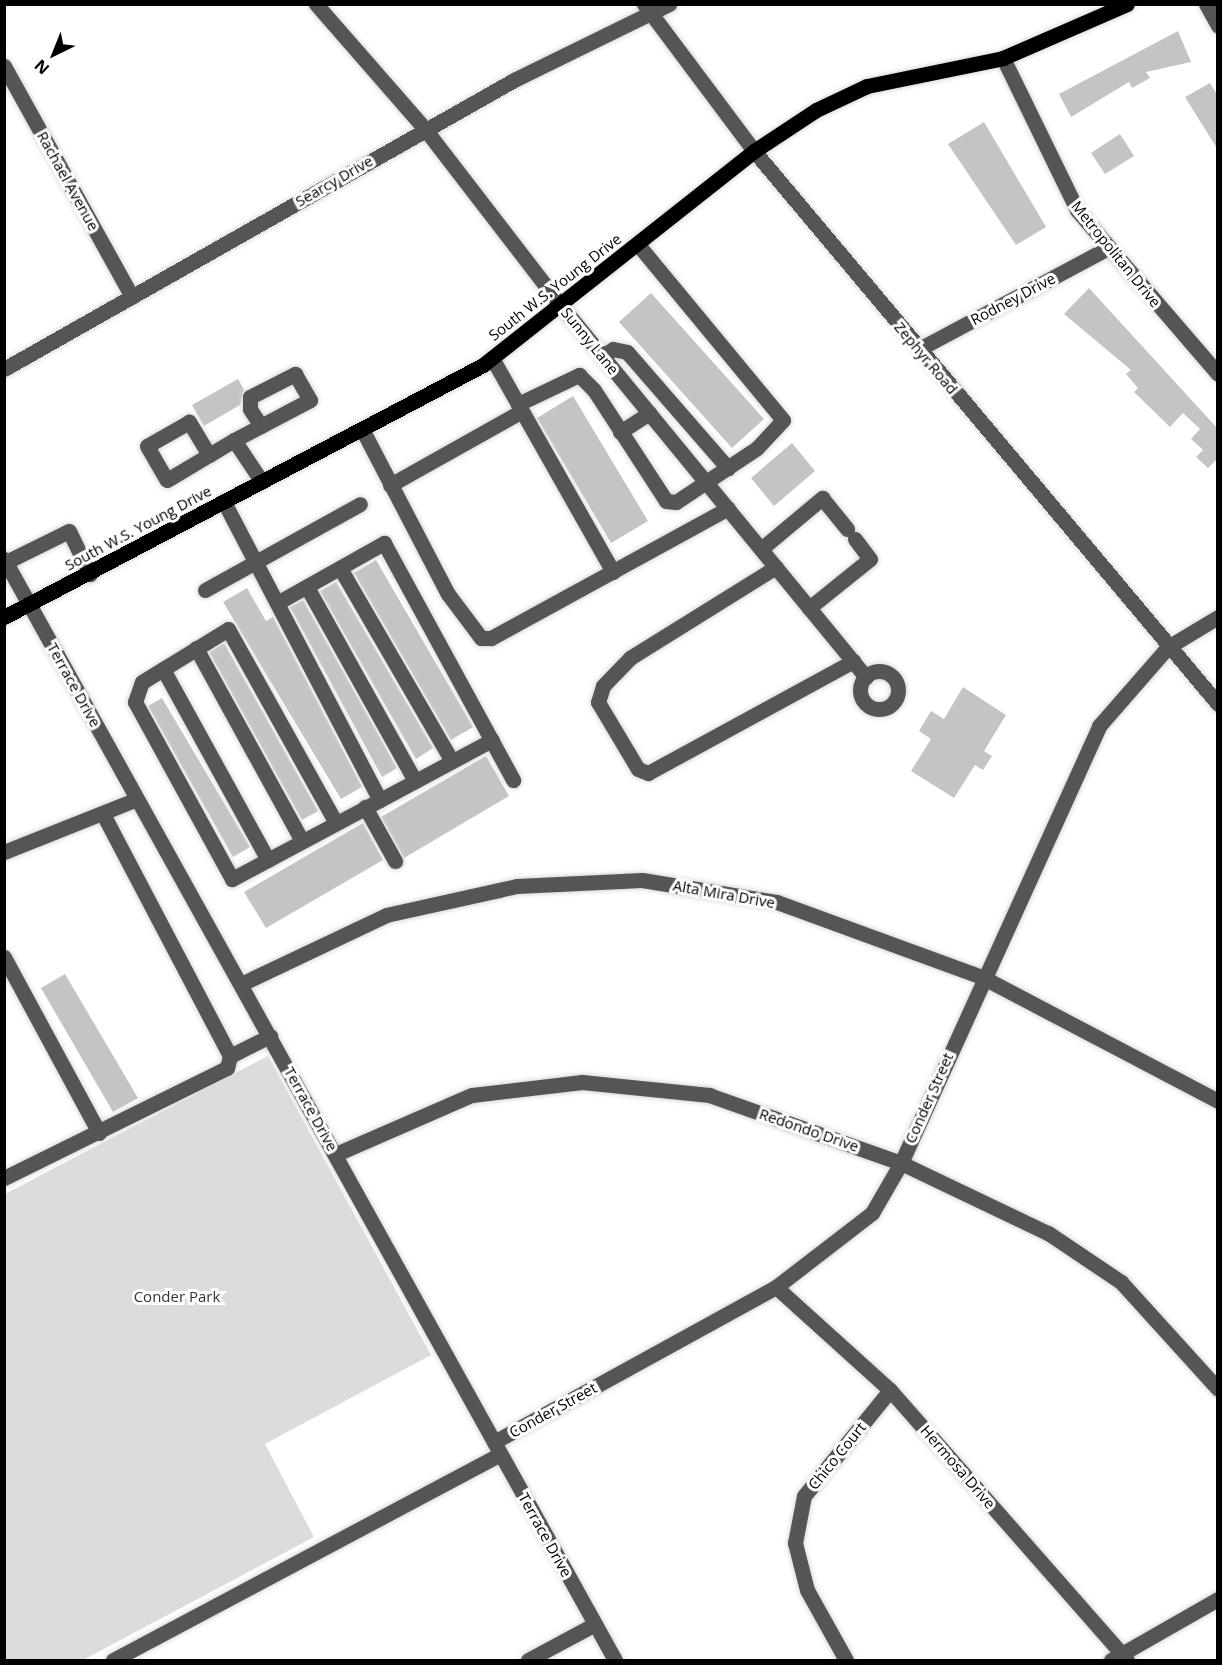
<!DOCTYPE html>
<html>
<head>
<meta charset="utf-8">
<style>
	body { margin:0 }
	#map { position:relative; width:1222px; height:1665px; overflow:hidden; background:#fff; font-family:"Open Sans",sans-serif }
	div>[style] { position:absolute }
	[style*='--x'] { left:calc(var(--x)*1px); top:calc(var(--y)*1px); width:calc(var(--w)*1px); rotate:calc(var(--a)*1deg) }
	.green>* { inset:0; background:#dcdcdc }
	.building>* { inset:0; background:#c4c4c4 }
	.roads { filter:drop-shadow(0 0 2px #dbdbdb) drop-shadow(0 0 2px #dbdbdb) }
	.minor>* { height:15px; margin:-7.5px; padding:0 7.5px; transform-origin:7.5px; border-radius:7.5px; background:#555 }
	.minor>.ring { margin:-7.5px; padding:0; box-sizing:content-box; background:none; border:15px solid #555; border-radius:50% }
	.major>* { height:15px; margin:-7.5px; padding:0 7.5px; transform-origin:7.5px; border-radius:7.5px; background:#000 }
	span { translate:-50% -50%; white-space:nowrap; text-align:center; line-height:1.15; -webkit-text-stroke:6px #fff; paint-order:stroke }
	.street-label { font-size:15px; color:#000 }
	.park-label { font-size:15px; color:#333 }
	.frame { position:absolute; inset:0; border:6px solid #000; pointer-events:none }
	.north { position:absolute; left:24px; top:24px; width:60px; height:60px; -webkit-text-stroke:4px #fff; paint-order:stroke; rotate:223deg; font-size:16px; font-weight:700; line-height:24px; text-align:center; color:#000 }
	.north::after { content:''; display:block; margin:auto; width:21px; height:27px; background:#000; clip-path:polygon(50% 0,100% 100%,50% 72%,0 100%) }
</style>
</head>
<body>
<div id="map">
	<div class="green">
		<div style="clip-path:polygon(268px 1056px,431px 1355px,265px 1444px,314px 1537px,83px 1660px,5px 1660px,5px 1194px)"></div>
	</div>
	<div class="building">
		<div style="clip-path:polygon(1178px 31px,1191px 62px,1146px 72px,1150px 78px,1132px 88px,1129px 82px,1071px 117px,1059px 94px)"></div>
		<div style="clip-path:polygon(1210px 83px,1218px 96px,1218px 150px,1185px 97px)"></div>
		<div style="clip-path:polygon(984px 122px,1046px 227px,1016px 245px,948px 144px)"></div>
		<div style="clip-path:polygon(1120px 134px,1134px 156px,1105px 174px,1091px 153px)"></div>
		<div style="clip-path:polygon(1089px 288px,1218px 429px,1218px 458px,1208px 468px,1196px 457px,1203px 450px,1191px 439px,1200px 429px,1183px 413px,1170px 427px,1134px 392px,1138px 388px,1126px 374px,1131px 370px,1064px 314px)"></div>
		<div style="clip-path:polygon(651px 293px,764px 419px,732px 448px,619px 322px)"></div>
		<div style="clip-path:polygon(238px 379px,244px 390px,240px 405px,204px 426px,192px 405px)"></div>
		<div style="clip-path:polygon(573px 396px,648px 521px,611px 543px,537px 418px)"></div>
		<div style="clip-path:polygon(792px 443px,815px 471px,774px 506px,751px 478px)"></div>
		<div style="clip-path:polygon(376px 560px,473px 727px,451px 740px,354px 573px)"></div>
		<div style="clip-path:polygon(336px 582px,433px 748px,416px 759px,320px 591px)"></div>
		<div style="clip-path:polygon(247px 588px,266px 621px,273px 617px,362px 787px,341px 799px,223px 602px)"></div>
		<div style="clip-path:polygon(303px 600px,397px 768px,382px 777px,290px 607px)"></div>
		<div style="clip-path:polygon(224px 643px,318px 811px,302px 820px,209px 652px)"></div>
		<div style="clip-path:polygon(963px 687px,1006px 715px,984px 751px,992px 756px,983px 770px,975px 765px,954px 798px,911px 771px,931px 739px,919px 731px,931px 711px,944px 719px)"></div>
		<div style="clip-path:polygon(162px 698px,250px 847px,233px 857px,148px 706px)"></div>
		<div style="clip-path:polygon(486px 756px,509px 796px,404px 858px,381px 817px)"></div>
		<div style="clip-path:polygon(363px 823px,383px 860px,266px 928px,244px 892px)"></div>
		<div style="clip-path:polygon(65px 974px,138px 1098px,113px 1112px,41px 988px)"></div>
	</div>
	<div class="roads">
		<div class="minor">
			<div style="--x:316;--y:4;--w:166;--a:48.9"></div>
			<div style="--x:425;--y:129;--w:225;--a:52.4"></div>
			<div style="--x:562;--y:307;--w:479;--a:50.6"></div>
			<div style="--x:644;--y:4;--w:184;--a:53.2"></div>
			<div style="--x:754;--y:151;--w:722;--a:50"></div>
			<div style="--x:1206;--y:4;--w:25;--a:61"></div>
			<div style="--x:1003;--y:58;--w:169;--a:64"></div>
			<div style="--x:1077;--y:210;--w:216;--a:49.3"></div>
			<div style="--x:4;--y:66;--w:264;--a:61"></div>
			<div style="--x:919;--y:349;--w:214;--a:-28.1"></div>
			<div style="--x:602;--y:356;--w:13;--a:-32"></div>
			<div style="--x:613;--y:349;--w:14;--a:12"></div>
			<div style="--x:627;--y:352;--w:154;--a:49"></div>
			<div style="--x:492;--y:358;--w:53;--a:60.5"></div>
			<div style="--x:518;--y:404;--w:68;--a:-25.4"></div>
			<div style="--x:579;--y:375;--w:21;--a:45"></div>
			<div style="--x:594;--y:390;--w:132;--a:57"></div>
			<div style="--x:666;--y:501;--w:10;--a:6"></div>
			<div style="--x:676;--y:502;--w:97;--a:-33.7"></div>
			<div style="--x:757;--y:448;--w:38;--a:-47"></div>
			<div style="--x:783;--y:420;--w:227;--a:-129.6"></div>
			<div style="--x:4;--y:369;--w:586;--a:-29.54"></div>
			<div style="--x:514;--y:80;--w:173;--a:-26.1"></div>
			<div style="--x:518;--y:404;--w:193;--a:60.5"></div>
			<div style="--x:261;--y:426;--w:20;--a:-123"></div>
			<div style="--x:250;--y:409;--w:12;--a:-90"></div>
			<div style="--x:250;--y:397;--w:51;--a:-27.1"></div>
			<div style="--x:295;--y:374;--w:30;--a:60"></div>
			<div style="--x:310;--y:400;--w:86;--a:152.2"></div>
			<div style="--x:234;--y:440;--w:50;--a:56.3"></div>
			<div style="--x:362;--y:429;--w:186;--a:62.5"></div>
			<div style="--x:448;--y:594;--w:55;--a:53.1"></div>
			<div style="--x:481;--y:638;--w:10;--a:0"></div>
			<div style="--x:491;--y:638;--w:270;--a:-28.7"></div>
			<div style="--x:620;--y:432;--w:35;--a:-33"></div>
			<div style="--x:209;--y:455;--w:39;--a:-121"></div>
			<div style="--x:189;--y:422;--w:48;--a:150.3"></div>
			<div style="--x:147;--y:446;--w:39;--a:60"></div>
			<div style="--x:167;--y:480;--w:49;--a:-30.8"></div>
			<div style="--x:209;--y:455;--w:29;--a:-31"></div>
			<div style="--x:390;--y:485;--w:151;--a:-29.3"></div>
			<div style="--x:224;--y:502;--w:336;--a:62.4"></div>
			<div style="--x:380;--y:800;--w:168;--a:151.9"></div>
			<div style="--x:232;--y:879;--w:202;--a:-118.7"></div>
			<div style="--x:135;--y:702;--w:21;--a:-71"></div>
			<div style="--x:142;--y:682;--w:101;--a:-31.6"></div>
			<div style="--x:228;--y:629;--w:222;--a:60.9"></div>
			<div style="--x:761;--y:549;--w:80;--a:-39.9"></div>
			<div style="--x:822;--y:498;--w:40;--a:51"></div>
			<div style="--x:4;--y:559;--w:1259;--a:60.97"></div>
			<div style="--x:6;--y:562;--w:70;--a:-26.2"></div>
			<div style="--x:69;--y:531;--w:48;--a:64"></div>
			<div style="--x:776;--y:567;--w:172;--a:148.1"></div>
			<div style="--x:630;--y:658;--w:39;--a:134"></div>
			<div style="--x:603;--y:686;--w:17;--a:107"></div>
			<div style="--x:598;--y:702;--w:78;--a:59.2"></div>
			<div style="--x:638;--y:769;--w:11;--a:22"></div>
			<div style="--x:648;--y:773;--w:234;--a:-28.6"></div>
			<div style="--x:340;--y:568;--w:223;--a:59.9"></div>
			<div style="--x:307;--y:587;--w:222;--a:60.9"></div>
			<div style="--x:205;--y:590;--w:177;--a:-29"></div>
			<div style="--x:277;--y:603;--w:123;--a:-29.3"></div>
			<div style="--x:384;--y:543;--w:270;--a:61.4"></div>
			<div style="--x:809;--y:608;--w:78;--a:-38.8"></div>
			<div style="--x:870;--y:559;--w:25;--a:-127"></div>
			<div style="--x:196;--y:648;--w:220;--a:61.2"></div>
			<div style="--x:163;--y:669;--w:218;--a:61.2"></div>
			<div class="ring" style="left:860px;top:671px;width:23px;height:23px"></div>
			<div style="--x:380;--y:800;--w:127;--a:-28.2"></div>
			<div style="--x:365;--y:807;--w:62;--a:60.9"></div>
			<div style="--x:103;--y:814;--w:273;--a:62.3"></div>
			<div style="--x:4;--y:852;--w:143;--a:-21.7"></div>
			<div style="--x:4;--y:957;--w:200;--a:61.6"></div>
			<div style="--x:241;--y:984;--w:161;--a:-25.4"></div>
			<div style="--x:386;--y:915;--w:134;--a:-12.5"></div>
			<div style="--x:517;--y:886;--w:125;--a:-2.7"></div>
			<div style="--x:642;--y:880;--w:137;--a:9.3"></div>
			<div style="--x:777;--y:902;--w:218;--a:20.1"></div>
			<div style="--x:982;--y:977;--w:267;--a:27.7"></div>
			<div style="--x:336;--y:1154;--w:148;--a:-23.5"></div>
			<div style="--x:472;--y:1095;--w:111;--a:-6.7"></div>
			<div style="--x:582;--y:1082;--w:128;--a:5.8"></div>
			<div style="--x:709;--y:1095;--w:204;--a:19.5"></div>
			<div style="--x:901;--y:1163;--w:163;--a:25.5"></div>
			<div style="--x:1048;--y:1233;--w:88;--a:33.9"></div>
			<div style="--x:1121;--y:1282;--w:144;--a:47.8"></div>
			<div style="--x:4;--y:1178;--w:249;--a:-26.3"></div>
			<div style="--x:227;--y:1068;--w:12;--a:-76"></div>
			<div style="--x:230;--y:1056;--w:45;--a:-26.6"></div>
			<div style="--x:776;--y:1287;--w:154;--a:42.1"></div>
			<div style="--x:890;--y:1390;--w:359;--a:48.7"></div>
			<div style="--x:494;--y:1442;--w:322;--a:-28.8"></div>
			<div style="--x:776;--y:1287;--w:121;--a:-37.6"></div>
			<div style="--x:872;--y:1213;--w:58;--a:-59.9"></div>
			<div style="--x:901;--y:1163;--w:480;--a:-65.6"></div>
			<div style="--x:1099;--y:726;--w:105;--a:-48.9"></div>
			<div style="--x:1168;--y:647;--w:58;--a:-31"></div>
			<div style="--x:113;--y:1660;--w:438;--a:-28"></div>
			<div style="--x:528;--y:1660;--w:76;--a:-28.2"></div>
			<div style="--x:846;--y:1660;--w:80;--a:-119.1"></div>
			<div style="--x:807;--y:1590;--w:49;--a:-104.3"></div>
			<div style="--x:795;--y:1543;--w:48;--a:-79.2"></div>
			<div style="--x:804;--y:1496;--w:136;--a:-50.9"></div>
			<div style="--x:1111;--y:1660;--w:123;--a:-29.7"></div>
		</div>
		<div class="major">
			<div style="--x:4;--y:617;--w:541;--a:-27.75"></div>
			<div style="--x:483;--y:365;--w:345;--a:-38.3"></div>
			<div style="--x:754;--y:151;--w:74;--a:-33.5"></div>
			<div style="--x:816;--y:110;--w:56;--a:-25.2"></div>
			<div style="--x:867;--y:86;--w:139;--a:-11.6"></div>
			<div style="--x:1003;--y:58;--w:135;--a:-23.5"></div>
		</div>
	</div>
	<div class="street-label">
		<span style="left:68px;top:181px;rotate:61deg">Rachael Avenue</span>
		<span style="left:334px;top:181px;rotate:-30deg">Searcy Drive</span>
		<span style="left:1116px;top:254px;rotate:51deg">Metropolitan Drive</span>
		<span style="left:555px;top:287px;rotate:-38deg">South W.S. Young Drive</span>
		<span style="left:1013px;top:299px;rotate:-28deg">Rodney Drive</span>
		<span style="left:590px;top:341px;rotate:51deg">Sunny Lane</span>
		<span style="left:926px;top:358px;rotate:50deg">Zephyr Road</span>
		<span style="left:138px;top:528px;rotate:-28deg">South W.S. Young Drive</span>
		<span style="left:74px;top:685px;rotate:61deg">Terrace Drive</span>
		<span style="left:724px;top:894px;rotate:10deg">Alta Mira Drive</span>
		<span style="left:929px;top:1098px;rotate:-66deg">Conder Street</span>
		<span style="left:311px;top:1109px;rotate:61deg">Terrace Drive</span>
		<span style="left:809px;top:1130px;rotate:19deg">Redondo Drive</span>
		<span style="left:553px;top:1410px;rotate:-29deg">Conder Street</span>
		<span style="left:837px;top:1456px;rotate:-51deg">Chico Court</span>
		<span style="left:958px;top:1467px;rotate:49deg">Hermosa Drive</span>
		<span style="left:545px;top:1535px;rotate:61deg">Terrace Drive</span>
	</div>
	<div class="park-label">
		<span style="left:177px;top:1297px">Conder Park</span>
	</div>
	<div class="frame"></div>
	<div class="north">N</div>
</div>
</body>
</html>
